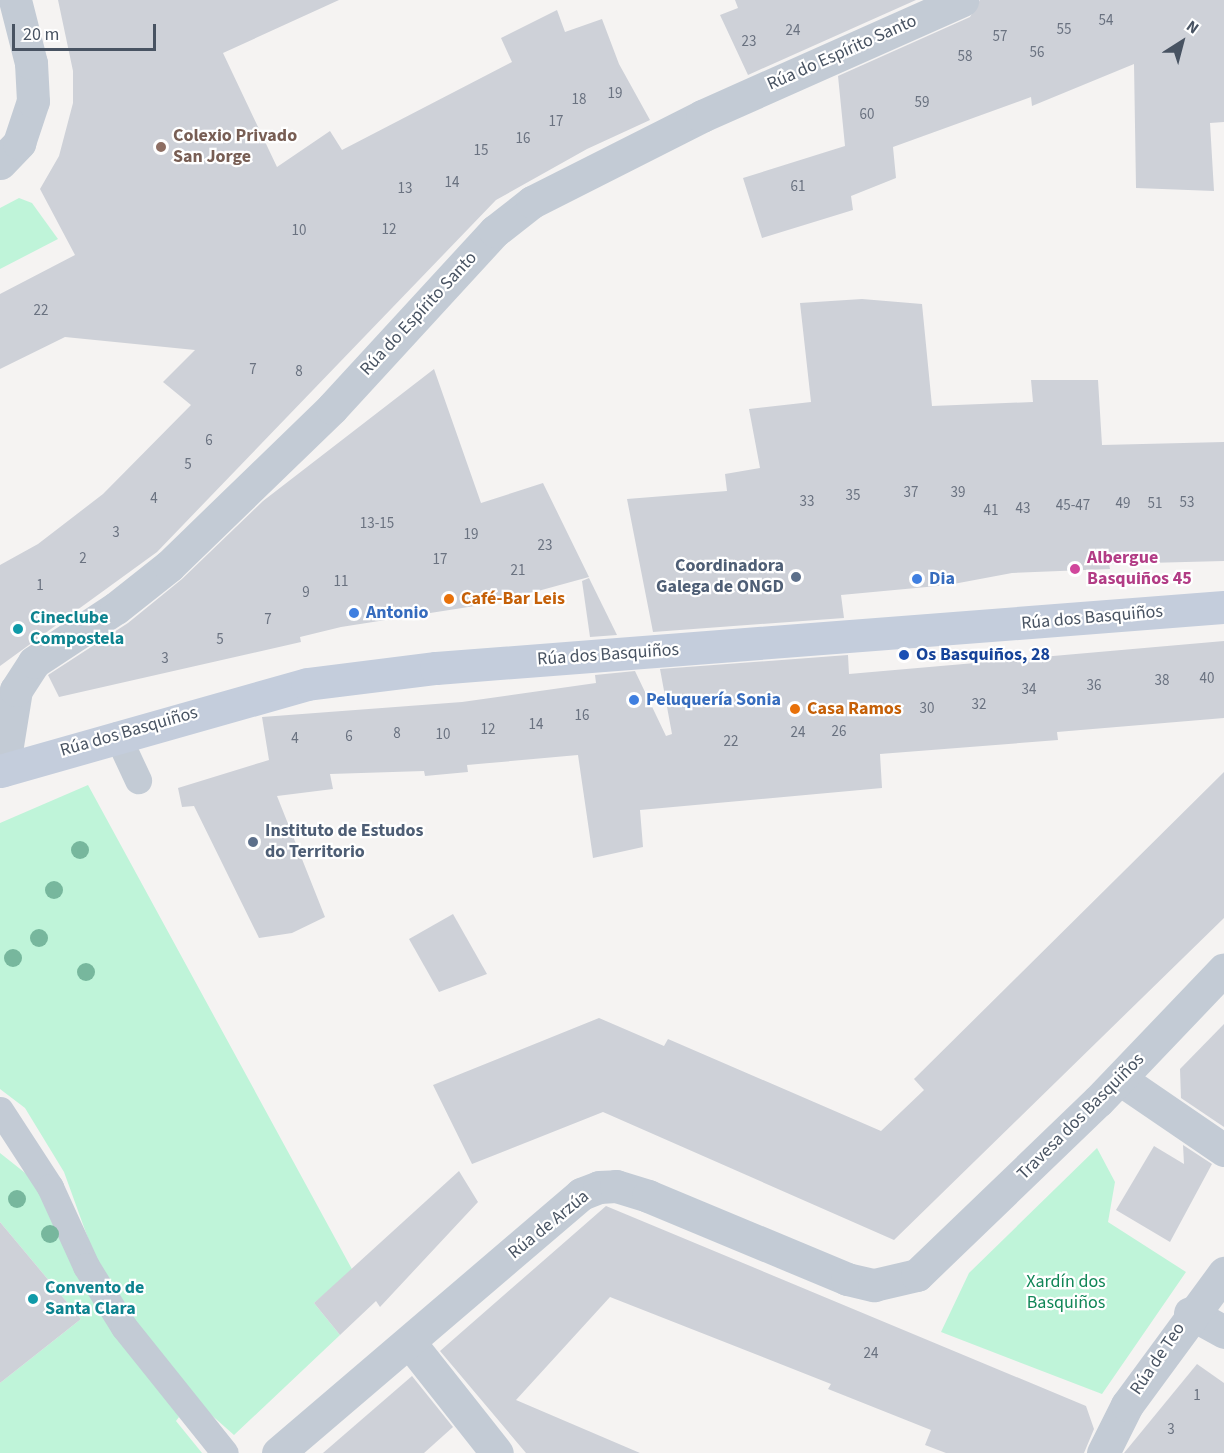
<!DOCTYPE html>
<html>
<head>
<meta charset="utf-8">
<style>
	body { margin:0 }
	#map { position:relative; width:1224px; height:1453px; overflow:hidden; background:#f5f3f2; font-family:"Source Sans 3",sans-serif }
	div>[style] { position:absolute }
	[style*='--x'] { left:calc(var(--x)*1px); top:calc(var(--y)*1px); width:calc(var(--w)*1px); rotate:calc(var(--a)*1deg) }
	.green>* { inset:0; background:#bff4d9 }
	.building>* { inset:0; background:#ced1d8 }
	.lane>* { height:27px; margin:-13.5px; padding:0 13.5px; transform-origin:13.5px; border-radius:13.5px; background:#c3cbd5 }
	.street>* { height:33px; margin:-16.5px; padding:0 16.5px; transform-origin:16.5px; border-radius:16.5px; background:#c3cbd5 }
	.secondary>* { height:33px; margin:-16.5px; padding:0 16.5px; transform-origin:16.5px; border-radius:16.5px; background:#c4cddc }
	.trees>* { width:18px; height:18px; margin:-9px; border-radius:50%; background:#77b79d }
	.dots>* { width:16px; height:16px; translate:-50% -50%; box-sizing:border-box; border:3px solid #fff; border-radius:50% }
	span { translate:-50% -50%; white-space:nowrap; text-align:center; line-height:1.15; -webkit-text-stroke:4.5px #fff; paint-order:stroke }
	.number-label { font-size:15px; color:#6a7280 }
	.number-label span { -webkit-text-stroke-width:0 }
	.street-label { font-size:18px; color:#485362 }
	.education-label { font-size:18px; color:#785e54; font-weight:700 }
	.left { translate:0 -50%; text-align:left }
	.hotel-label { font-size:18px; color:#b23c85; font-weight:700 }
	.service-label { font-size:18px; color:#4e5e75; font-weight:700 }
	.right { translate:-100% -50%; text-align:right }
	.shop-label { font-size:18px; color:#366cbe; font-weight:700 }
	.food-label { font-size:18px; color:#c56008; font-weight:700 }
	.culture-label { font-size:18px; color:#0d838f; font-weight:700 }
	.transit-label { font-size:18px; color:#164399; font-weight:700 }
	.park-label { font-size:18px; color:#108657 }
	.north { position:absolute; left:1152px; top:12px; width:60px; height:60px; -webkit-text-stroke:4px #fff; paint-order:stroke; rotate:36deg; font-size:16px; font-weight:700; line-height:24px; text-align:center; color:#485362 }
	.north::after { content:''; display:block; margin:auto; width:21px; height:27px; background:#485362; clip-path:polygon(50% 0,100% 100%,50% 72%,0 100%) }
	.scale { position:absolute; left:12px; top:24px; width:144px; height:27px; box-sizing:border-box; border:3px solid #485362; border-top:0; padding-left:8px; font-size:18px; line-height:21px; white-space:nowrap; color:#485362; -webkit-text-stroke:4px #fff; paint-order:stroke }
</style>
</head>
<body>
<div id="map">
	<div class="green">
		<div style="clip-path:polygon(19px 198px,32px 203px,58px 239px,0 269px,0 208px)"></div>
		<div style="clip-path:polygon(88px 785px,353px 1271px,314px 1303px,340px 1335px,234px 1435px,191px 1397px,102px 1277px,64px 1172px,25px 1108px,0 1089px,0 823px)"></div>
		<div style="clip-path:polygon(1097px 1148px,1115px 1182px,1108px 1222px,1186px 1272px,1102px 1394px,941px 1332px,969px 1273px)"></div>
		<div style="clip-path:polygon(0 1153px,29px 1176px,179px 1417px,176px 1421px,202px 1453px,0 1453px,0 1383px,81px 1319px,0 1222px)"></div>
	</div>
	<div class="building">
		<div style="clip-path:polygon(58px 0,339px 0,223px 53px,277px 167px,330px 131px,342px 150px,512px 62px,501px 38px,557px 10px,565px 32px,602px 19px,619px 64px,650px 120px,587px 149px,496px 200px,157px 552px,0 666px,0 565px,38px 544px,103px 494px,191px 405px,163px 382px,195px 350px,65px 337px,0 369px,0 294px,75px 255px,40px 189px,59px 156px,73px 103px,73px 71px)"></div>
		<div style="clip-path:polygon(735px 0,916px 0,748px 75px,720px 15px,738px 8px)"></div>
		<div style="clip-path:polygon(980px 0,1224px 0,1224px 122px,1210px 123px,1214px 191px,1136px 188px,1134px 64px,1032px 106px,1031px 97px,893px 147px,896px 178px,851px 196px,853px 210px,762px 238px,743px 178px,845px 146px,838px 76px,970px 17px)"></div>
		<div style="clip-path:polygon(862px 299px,922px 304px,932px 406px,1033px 402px,1031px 380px,1098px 380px,1102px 445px,1224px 442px,1224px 561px,1109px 564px,1110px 569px,1012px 573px,948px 585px,841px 595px,844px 618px,653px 632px,627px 499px,727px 491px,725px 474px,760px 468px,749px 409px,811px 402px,800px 303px)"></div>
		<div style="clip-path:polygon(434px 369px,481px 503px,543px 483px,589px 577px,494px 603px,341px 627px,300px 637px,301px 642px,59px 697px,48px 675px,128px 623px,182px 579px,263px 501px)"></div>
		<div style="clip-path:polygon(589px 578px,617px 635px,590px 637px,582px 581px)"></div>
		<div style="clip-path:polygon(1224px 641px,1224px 718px,1057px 732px,1058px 740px,880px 754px,882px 788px,640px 810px,643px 847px,593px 858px,578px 755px,467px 765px,468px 772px,425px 776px,424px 771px,330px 774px,333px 789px,277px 796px,325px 917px,292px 933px,259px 938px,194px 806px,182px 807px,178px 788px,269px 760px,262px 717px,462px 702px,596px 683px,595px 675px,635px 671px,666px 736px,672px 734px,660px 669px,848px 655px,849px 674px)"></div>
		<div style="clip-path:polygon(1224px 772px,1224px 918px,894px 1240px,603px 1112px,472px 1164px,433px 1085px,599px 1018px,664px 1046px,668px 1039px,881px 1131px,924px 1090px,914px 1079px)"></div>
		<div style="clip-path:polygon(453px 914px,487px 974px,439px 992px,409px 939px)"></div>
		<div style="clip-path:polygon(1224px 1024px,1224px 1127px,1181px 1098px,1180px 1069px)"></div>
		<div style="clip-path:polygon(1183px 1145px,1212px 1164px,1170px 1242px,1116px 1210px,1154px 1146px,1184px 1164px)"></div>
		<div style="clip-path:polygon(459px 1171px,478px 1202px,380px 1307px,376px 1301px,340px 1335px,314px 1303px)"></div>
		<div style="clip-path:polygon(606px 1206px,1086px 1406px,1094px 1429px,1084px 1453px,946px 1453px,925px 1445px,931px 1430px,828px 1389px,831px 1384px,610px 1297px,516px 1400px,640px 1453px,526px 1453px,440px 1351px)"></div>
		<div style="clip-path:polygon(0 1222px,81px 1319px,0 1383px)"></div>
		<div style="clip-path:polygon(1197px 1364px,1224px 1383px,1224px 1453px,1124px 1453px)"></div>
		<div style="clip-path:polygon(412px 1376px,453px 1427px,424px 1453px,323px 1453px)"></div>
	</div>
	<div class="lane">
		<div style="--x:117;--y:735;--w:50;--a:65"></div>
		<div style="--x:0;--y:1110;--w:92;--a:57"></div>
		<div style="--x:50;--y:1187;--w:87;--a:65.5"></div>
		<div style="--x:86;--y:1266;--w:72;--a:58.1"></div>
		<div style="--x:124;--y:1327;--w:161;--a:51.3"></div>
	</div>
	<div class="street">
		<div style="--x:0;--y:163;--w:28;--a:-46"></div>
		<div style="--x:19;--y:143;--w:44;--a:-71.6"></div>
		<div style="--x:33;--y:101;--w:38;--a:-93"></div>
		<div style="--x:31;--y:63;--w:65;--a:-104.3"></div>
		<div style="--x:3;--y:770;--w:81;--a:-80.8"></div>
		<div style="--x:16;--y:690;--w:33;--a:-57"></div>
		<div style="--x:34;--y:662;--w:98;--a:-33.4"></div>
		<div style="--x:116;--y:608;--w:68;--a:-38.4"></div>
		<div style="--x:169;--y:566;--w:227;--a:-44.1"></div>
		<div style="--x:332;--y:408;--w:241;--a:-47.4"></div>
		<div style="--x:495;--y:231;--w:47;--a:-38.1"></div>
		<div style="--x:532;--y:202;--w:191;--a:-26.8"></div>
		<div style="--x:702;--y:116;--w:285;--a:-24"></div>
		<div style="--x:1120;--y:1079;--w:126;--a:34.3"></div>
		<div style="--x:1190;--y:1313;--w:39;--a:29"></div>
		<div style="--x:410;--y:1343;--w:140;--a:51.7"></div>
		<div style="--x:278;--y:1453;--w:399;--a:-40.5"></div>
		<div style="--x:581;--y:1194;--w:19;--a:-21"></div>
		<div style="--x:599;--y:1187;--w:17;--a:-3"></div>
		<div style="--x:616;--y:1186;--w:34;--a:17"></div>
		<div style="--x:648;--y:1196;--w:216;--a:22.6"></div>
		<div style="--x:847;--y:1279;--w:28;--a:13"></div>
		<div style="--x:874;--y:1285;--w:44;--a:-13.1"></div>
		<div style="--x:917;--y:1275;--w:251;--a:-43.9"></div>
		<div style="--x:1098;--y:1101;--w:182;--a:-46.3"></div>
		<div style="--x:1103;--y:1453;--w:54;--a:-63.4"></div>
		<div style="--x:1127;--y:1405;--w:164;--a:-53.7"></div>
	</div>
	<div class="secondary">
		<div style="--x:0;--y:771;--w:319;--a:-15.8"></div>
		<div style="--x:307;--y:684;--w:130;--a:-7.1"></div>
		<div style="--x:436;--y:668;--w:790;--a:-4.43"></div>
	</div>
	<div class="trees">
		<div style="left:80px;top:850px"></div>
		<div style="left:54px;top:890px"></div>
		<div style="left:39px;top:938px"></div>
		<div style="left:13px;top:958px"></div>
		<div style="left:86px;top:972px"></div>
		<div style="left:17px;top:1199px"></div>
		<div style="left:50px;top:1234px"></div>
	</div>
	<div class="dots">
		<div style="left:161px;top:147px;background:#8d6e63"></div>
		<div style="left:1075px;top:569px;background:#d1479c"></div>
		<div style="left:796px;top:577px;background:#5c6f8a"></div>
		<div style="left:917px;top:579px;background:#3f7fe0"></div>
		<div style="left:449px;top:599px;background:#e8710a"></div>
		<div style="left:354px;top:613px;background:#3f7fe0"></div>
		<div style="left:18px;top:629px;background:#0f9aa8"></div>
		<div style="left:904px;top:655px;background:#1a4fb4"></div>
		<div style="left:634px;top:700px;background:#3f7fe0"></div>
		<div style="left:795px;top:709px;background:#e8710a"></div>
		<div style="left:253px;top:842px;background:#5c6f8a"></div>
		<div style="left:33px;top:1299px;background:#0f9aa8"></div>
	</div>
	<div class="number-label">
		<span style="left:1106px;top:21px">54</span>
		<span style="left:1064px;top:30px">55</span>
		<span style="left:793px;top:31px">24</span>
		<span style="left:1000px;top:37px">57</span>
		<span style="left:749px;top:42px">23</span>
		<span style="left:1037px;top:53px">56</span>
		<span style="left:965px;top:57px">58</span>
		<span style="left:615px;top:94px">19</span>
		<span style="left:579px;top:100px">18</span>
		<span style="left:922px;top:103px">59</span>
		<span style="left:867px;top:115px">60</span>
		<span style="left:556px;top:122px">17</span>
		<span style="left:523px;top:139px">16</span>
		<span style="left:481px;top:151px">15</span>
		<span style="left:452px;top:183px">14</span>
		<span style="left:798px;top:187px">61</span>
		<span style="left:405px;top:189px">13</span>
		<span style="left:389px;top:230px">12</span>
		<span style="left:299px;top:231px">10</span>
		<span style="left:41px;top:311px">22</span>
		<span style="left:253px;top:370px">7</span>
		<span style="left:299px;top:372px">8</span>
		<span style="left:209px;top:441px">6</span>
		<span style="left:188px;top:465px">5</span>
		<span style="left:911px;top:493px">37</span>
		<span style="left:958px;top:493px">39</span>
		<span style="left:853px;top:496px">35</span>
		<span style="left:154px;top:499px">4</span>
		<span style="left:807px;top:502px">33</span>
		<span style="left:1187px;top:503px">53</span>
		<span style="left:1123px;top:504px">49</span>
		<span style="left:1155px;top:504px">51</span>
		<span style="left:1073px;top:506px">45-47</span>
		<span style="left:1023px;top:509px">43</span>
		<span style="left:991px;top:511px">41</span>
		<span style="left:377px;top:524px">13-15</span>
		<span style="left:116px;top:533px">3</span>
		<span style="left:471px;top:535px">19</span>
		<span style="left:545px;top:546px">23</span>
		<span style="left:83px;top:559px">2</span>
		<span style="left:440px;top:560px">17</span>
		<span style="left:518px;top:571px">21</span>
		<span style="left:341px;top:582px">11</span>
		<span style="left:40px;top:586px">1</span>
		<span style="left:306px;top:593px">9</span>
		<span style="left:268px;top:620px">7</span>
		<span style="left:220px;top:640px">5</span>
		<span style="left:165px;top:659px">3</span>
		<span style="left:1207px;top:679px">40</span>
		<span style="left:1162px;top:681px">38</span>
		<span style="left:1094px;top:686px">36</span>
		<span style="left:1029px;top:690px">34</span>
		<span style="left:979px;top:705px">32</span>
		<span style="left:927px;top:709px">30</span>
		<span style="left:582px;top:716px">16</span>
		<span style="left:536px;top:725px">14</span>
		<span style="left:488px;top:730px">12</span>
		<span style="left:839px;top:732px">26</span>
		<span style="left:798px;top:733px">24</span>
		<span style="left:397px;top:734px">8</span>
		<span style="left:443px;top:735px">10</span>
		<span style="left:349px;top:737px">6</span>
		<span style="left:295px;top:739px">4</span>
		<span style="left:731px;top:742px">22</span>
		<span style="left:871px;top:1354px">24</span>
		<span style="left:1197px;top:1396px">1</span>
		<span style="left:1171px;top:1430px">3</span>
	</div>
	<div class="street-label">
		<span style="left:842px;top:53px;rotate:-24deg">Rúa do Espírito Santo</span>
		<span style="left:419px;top:314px;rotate:-47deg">Rúa do Espírito Santo</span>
		<span style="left:1092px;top:618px;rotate:-5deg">Rúa dos Basquiños</span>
		<span style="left:608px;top:655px;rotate:-4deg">Rúa dos Basquiños</span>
		<span style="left:129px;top:732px;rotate:-16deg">Rúa dos Basquiños</span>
		<span style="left:1081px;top:1117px;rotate:-45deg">Travesa dos Basquiños</span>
		<span style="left:549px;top:1225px;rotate:-39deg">Rúa de Arzúa</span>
		<span style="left:1158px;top:1359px;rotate:-56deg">Rúa de Teo</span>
	</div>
	<div class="education-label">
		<span class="left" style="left:173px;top:147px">Colexio Privado<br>San Jorge</span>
	</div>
	<div class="hotel-label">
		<span class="left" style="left:1087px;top:569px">Albergue<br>Basquiños 45</span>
	</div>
	<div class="service-label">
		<span class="right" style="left:784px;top:577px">Coordinadora<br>Galega de ONGD</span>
		<span class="left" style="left:265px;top:842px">Instituto de Estudos<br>do Territorio</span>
	</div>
	<div class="shop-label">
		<span class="left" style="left:929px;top:579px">Dia</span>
		<span class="left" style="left:366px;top:613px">Antonio</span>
		<span class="left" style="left:646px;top:700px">Peluquería Sonia</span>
	</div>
	<div class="food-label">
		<span class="left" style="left:461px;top:599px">Café-Bar Leis</span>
		<span class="left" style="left:807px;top:709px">Casa Ramos</span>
	</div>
	<div class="culture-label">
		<span class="left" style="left:30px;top:629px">Cineclube<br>Compostela</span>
		<span class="left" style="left:45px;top:1299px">Convento de<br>Santa Clara</span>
	</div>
	<div class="transit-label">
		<span class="left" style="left:916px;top:655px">Os Basquiños, 28</span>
	</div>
	<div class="park-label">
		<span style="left:1066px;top:1293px">Xardín dos<br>Basquiños</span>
	</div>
	<div class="north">N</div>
	<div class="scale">20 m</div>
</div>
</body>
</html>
